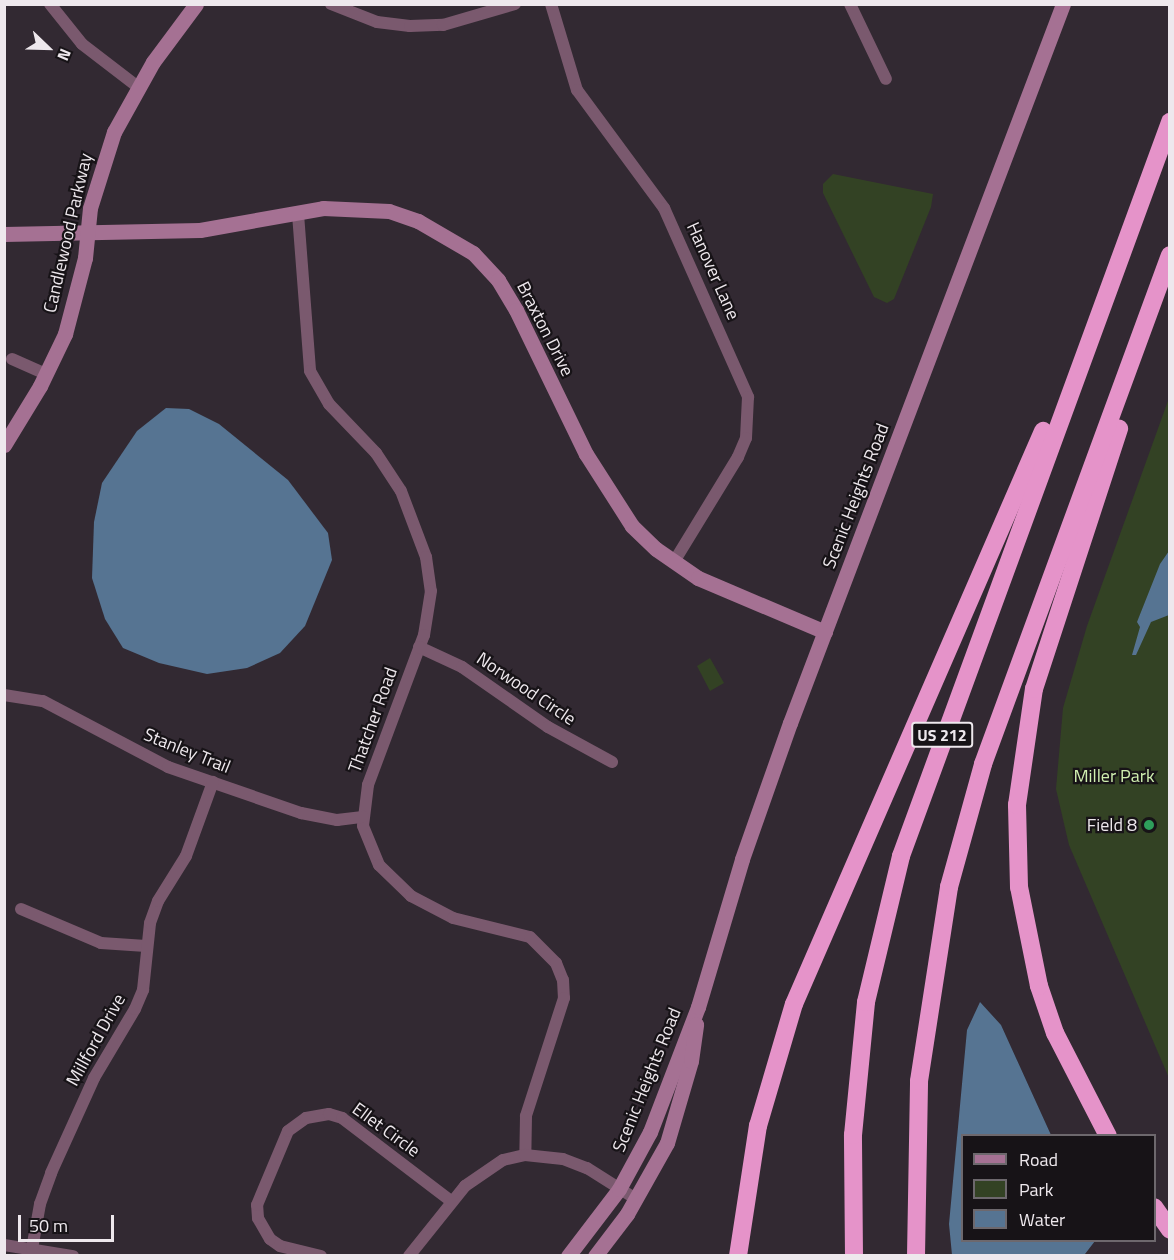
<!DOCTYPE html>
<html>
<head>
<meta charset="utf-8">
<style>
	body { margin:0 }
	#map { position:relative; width:1174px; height:1260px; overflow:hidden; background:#322932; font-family:"Titillium Web",sans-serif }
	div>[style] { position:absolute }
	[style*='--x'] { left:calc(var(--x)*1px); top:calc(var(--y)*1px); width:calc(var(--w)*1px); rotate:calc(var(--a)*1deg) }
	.green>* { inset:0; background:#334224 }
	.water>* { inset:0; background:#567492 }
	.street>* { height:12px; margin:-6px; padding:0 6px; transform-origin:6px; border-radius:6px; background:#7a596e }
	.secondary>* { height:15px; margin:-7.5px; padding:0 7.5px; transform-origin:7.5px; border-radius:7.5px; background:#a57193 }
	.highway>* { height:18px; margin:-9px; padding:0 9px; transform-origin:9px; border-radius:9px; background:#e593c9 }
	.dots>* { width:16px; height:16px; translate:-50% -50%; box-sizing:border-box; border:3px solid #171317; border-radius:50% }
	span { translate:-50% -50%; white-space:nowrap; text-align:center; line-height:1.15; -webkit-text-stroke:4.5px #171317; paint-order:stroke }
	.shield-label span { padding:2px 4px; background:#171317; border:2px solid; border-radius:4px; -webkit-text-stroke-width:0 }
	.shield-label { font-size:16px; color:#eee8ed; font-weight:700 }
	.street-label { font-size:18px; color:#eee8ed }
	.park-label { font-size:18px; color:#d0efb0 }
	.poi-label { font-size:18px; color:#eee8ed }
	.right { translate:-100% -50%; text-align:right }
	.frame { position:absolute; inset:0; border:6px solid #eee8ed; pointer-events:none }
	.legend { position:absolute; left:961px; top:1134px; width:195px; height:108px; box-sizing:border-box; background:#171317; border:2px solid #6d686d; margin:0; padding:8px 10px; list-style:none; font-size:18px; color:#eee8ed }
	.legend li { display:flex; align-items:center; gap:12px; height:30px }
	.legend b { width:30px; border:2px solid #6d686d }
	.north { position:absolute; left:18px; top:18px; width:60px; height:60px; -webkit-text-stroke:4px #171317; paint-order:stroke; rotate:113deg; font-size:16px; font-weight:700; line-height:24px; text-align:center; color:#eee8ed }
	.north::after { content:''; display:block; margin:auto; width:21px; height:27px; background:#eee8ed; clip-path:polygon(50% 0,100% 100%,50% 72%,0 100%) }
	.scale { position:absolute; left:18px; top:1215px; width:96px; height:27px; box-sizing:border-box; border:3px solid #eee8ed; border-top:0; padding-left:8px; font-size:18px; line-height:21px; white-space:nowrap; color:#eee8ed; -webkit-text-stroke:4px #171317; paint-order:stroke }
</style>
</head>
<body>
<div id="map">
	<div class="green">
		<div style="clip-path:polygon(833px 174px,933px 194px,931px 207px,894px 299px,887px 303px,874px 297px,823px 193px,823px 184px)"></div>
		<div style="clip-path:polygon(1169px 398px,1169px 1078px,1069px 845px,1056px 789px,1063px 708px,1087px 626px)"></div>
		<div style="clip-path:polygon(710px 658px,724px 683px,710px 691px,697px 666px)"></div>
	</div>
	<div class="water">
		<div style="clip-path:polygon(166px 408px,189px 409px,219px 424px,288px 480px,328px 533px,332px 560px,305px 626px,280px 653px,247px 668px,207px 674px,159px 663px,123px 648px,105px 619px,92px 578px,94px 522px,102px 483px,137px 431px)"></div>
		<div style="clip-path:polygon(1169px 551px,1169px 615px,1151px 622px,1136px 655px,1132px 655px,1140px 627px,1137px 622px,1160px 564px)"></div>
		<div style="clip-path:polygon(980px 1002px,1001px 1025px,1051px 1135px,962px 1136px,962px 1240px,1095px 1241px,1085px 1254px,952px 1255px,949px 1224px,967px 1030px)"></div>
	</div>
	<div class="street">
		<div style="--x:50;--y:4;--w:51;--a:51.3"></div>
		<div style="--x:82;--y:44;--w:71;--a:37.5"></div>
		<div style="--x:331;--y:4;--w:49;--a:21.4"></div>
		<div style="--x:377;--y:22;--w:33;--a:7"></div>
		<div style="--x:410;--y:26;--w:33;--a:-2"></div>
		<div style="--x:443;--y:25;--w:75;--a:-16.3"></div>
		<div style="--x:551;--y:4;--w:90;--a:73.2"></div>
		<div style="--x:577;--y:90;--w:147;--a:53.6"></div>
		<div style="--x:664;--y:208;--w:207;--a:66"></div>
		<div style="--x:748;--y:397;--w:41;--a:92.8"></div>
		<div style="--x:746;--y:438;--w:21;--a:113"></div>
		<div style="--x:738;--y:457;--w:123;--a:121.4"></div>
		<div style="--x:850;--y:4;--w:83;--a:64.4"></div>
		<div style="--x:298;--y:214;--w:157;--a:85.6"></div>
		<div style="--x:310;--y:371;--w:38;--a:60"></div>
		<div style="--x:329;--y:404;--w:68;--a:46.2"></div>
		<div style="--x:376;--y:453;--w:45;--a:56.7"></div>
		<div style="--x:401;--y:491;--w:71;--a:69.3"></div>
		<div style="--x:426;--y:557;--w:34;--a:82"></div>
		<div style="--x:431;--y:591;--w:45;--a:99"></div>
		<div style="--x:424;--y:635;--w:160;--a:110.5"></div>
		<div style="--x:368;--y:785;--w:41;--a:97"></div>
		<div style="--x:363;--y:826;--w:42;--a:67.7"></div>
		<div style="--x:379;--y:865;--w:45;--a:44.1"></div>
		<div style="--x:411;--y:896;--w:47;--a:27.6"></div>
		<div style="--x:453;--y:918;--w:79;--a:13.9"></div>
		<div style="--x:530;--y:937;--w:37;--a:45"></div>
		<div style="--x:556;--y:963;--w:18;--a:68"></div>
		<div style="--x:563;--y:980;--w:18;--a:87"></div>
		<div style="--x:564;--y:998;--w:124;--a:107.9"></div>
		<div style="--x:526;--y:1116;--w:39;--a:91"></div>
		<div style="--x:12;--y:359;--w:37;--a:24"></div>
		<div style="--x:419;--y:647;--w:47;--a:24.9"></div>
		<div style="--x:462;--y:667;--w:105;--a:34.9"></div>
		<div style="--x:548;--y:727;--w:73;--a:28.7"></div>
		<div style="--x:4;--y:695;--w:39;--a:9"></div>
		<div style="--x:43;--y:701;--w:141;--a:27.8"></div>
		<div style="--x:168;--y:767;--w:141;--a:19.1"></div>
		<div style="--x:301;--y:813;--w:37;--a:11"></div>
		<div style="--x:337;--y:820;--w:26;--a:-7"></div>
		<div style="--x:21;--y:909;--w:87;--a:23"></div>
		<div style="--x:101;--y:943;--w:45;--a:3.8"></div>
		<div style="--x:4;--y:1245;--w:70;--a:9.1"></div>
		<div style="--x:32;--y:1249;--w:46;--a:-79.9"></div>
		<div style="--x:40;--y:1204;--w:33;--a:-70"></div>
		<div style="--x:51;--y:1173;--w:104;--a:-65.6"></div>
		<div style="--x:94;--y:1078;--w:80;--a:-59.3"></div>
		<div style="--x:135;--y:1009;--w:21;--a:-67"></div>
		<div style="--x:143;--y:990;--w:67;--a:-84"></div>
		<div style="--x:150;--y:923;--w:23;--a:-70"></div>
		<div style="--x:158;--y:901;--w:53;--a:-58.1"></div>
		<div style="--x:186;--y:856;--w:79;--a:-70"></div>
		<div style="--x:321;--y:1256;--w:42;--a:-166.3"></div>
		<div style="--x:280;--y:1246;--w:12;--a:-145"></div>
		<div style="--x:270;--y:1239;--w:24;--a:-120"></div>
		<div style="--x:258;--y:1218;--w:13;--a:-94"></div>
		<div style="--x:257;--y:1205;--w:80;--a:-67.3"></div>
		<div style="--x:288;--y:1131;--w:22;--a:-36"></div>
		<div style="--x:306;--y:1118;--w:23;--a:-10"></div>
		<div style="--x:329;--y:1114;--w:14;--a:17"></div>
		<div style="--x:342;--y:1118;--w:137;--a:37.3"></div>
		<div style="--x:409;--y:1256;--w:90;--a:-51.3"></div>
		<div style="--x:465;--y:1186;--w:46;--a:-34.4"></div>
		<div style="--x:503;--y:1160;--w:23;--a:-13"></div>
		<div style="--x:525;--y:1155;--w:38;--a:6"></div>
		<div style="--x:563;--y:1159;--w:26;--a:21"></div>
		<div style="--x:587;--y:1168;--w:58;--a:32.3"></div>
	</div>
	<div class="secondary">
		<div style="--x:4;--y:234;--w:196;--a:-1.2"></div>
		<div style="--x:200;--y:230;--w:125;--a:-10.1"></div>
		<div style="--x:323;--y:208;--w:66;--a:2.6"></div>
		<div style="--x:389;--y:211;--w:31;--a:19"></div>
		<div style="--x:418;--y:221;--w:64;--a:30.2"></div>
		<div style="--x:473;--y:253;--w:37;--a:47"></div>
		<div style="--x:498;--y:280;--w:35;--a:59"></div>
		<div style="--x:516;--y:310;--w:160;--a:64.1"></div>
		<div style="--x:586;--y:454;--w:85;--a:57.4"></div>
		<div style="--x:632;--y:526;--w:33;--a:44"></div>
		<div style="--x:656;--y:549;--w:51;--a:34.6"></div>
		<div style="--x:698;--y:578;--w:138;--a:23"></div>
		<div style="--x:4;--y:445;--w:69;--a:-58.6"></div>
		<div style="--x:40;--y:386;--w:58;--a:-64.3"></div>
		<div style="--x:65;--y:334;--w:79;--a:-75.3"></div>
		<div style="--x:85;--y:258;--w:50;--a:-84.3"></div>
		<div style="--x:90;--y:208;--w:80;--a:-72.5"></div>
		<div style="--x:114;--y:132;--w:80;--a:-60.9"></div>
		<div style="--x:153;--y:62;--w:72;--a:-53.4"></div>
		<div style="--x:568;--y:1256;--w:84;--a:-52.7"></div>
		<div style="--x:619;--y:1189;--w:65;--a:-61.5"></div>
		<div style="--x:650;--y:1132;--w:134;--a:-69"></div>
		<div style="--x:698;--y:1007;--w:154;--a:-73.4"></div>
		<div style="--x:742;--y:859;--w:144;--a:-70.6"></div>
		<div style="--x:790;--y:723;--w:769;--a:-69.21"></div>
		<div style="--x:595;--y:1256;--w:53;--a:-52.7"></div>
		<div style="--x:627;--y:1214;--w:81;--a:-60.6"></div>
		<div style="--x:667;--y:1143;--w:85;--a:-73.7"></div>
		<div style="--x:691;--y:1061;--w:37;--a:-82"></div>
	</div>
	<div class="highway">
		<div style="--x:1108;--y:1136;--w:116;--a:-117.2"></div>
		<div style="--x:1055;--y:1033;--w:50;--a:-108.8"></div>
		<div style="--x:1039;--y:986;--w:101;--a:-101.4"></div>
		<div style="--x:1019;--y:887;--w:82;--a:-91.4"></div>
		<div style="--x:1017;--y:805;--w:117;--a:-81.7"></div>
		<div style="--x:1034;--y:689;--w:274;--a:-71.9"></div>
		<div style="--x:1154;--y:1207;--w:28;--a:55"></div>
		<div style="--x:738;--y:1256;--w:132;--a:-81.3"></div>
		<div style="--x:758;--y:1126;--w:127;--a:-73.6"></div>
		<div style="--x:794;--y:1004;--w:625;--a:-66.51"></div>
		<div style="--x:854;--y:1256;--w:121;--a:-90.5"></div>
		<div style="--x:853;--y:1135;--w:134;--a:-84.4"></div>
		<div style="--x:866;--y:1002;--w:150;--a:-76.5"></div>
		<div style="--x:901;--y:856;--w:782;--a:-69.87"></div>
		<div style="--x:916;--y:1256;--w:175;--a:-89"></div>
		<div style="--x:919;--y:1081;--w:196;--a:-81.2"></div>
		<div style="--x:949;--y:887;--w:128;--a:-74.5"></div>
		<div style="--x:983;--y:764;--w:542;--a:-69.83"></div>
	</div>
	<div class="dots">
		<div style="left:1149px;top:825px;background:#2e9e5b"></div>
	</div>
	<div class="shield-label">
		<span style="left:942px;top:735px">US 212</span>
	</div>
	<div class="street-label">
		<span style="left:68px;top:233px;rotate:-77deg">Candlewood Parkway</span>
		<span style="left:713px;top:271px;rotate:66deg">Hanover Lane</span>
		<span style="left:545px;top:329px;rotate:63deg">Braxton Drive</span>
		<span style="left:856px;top:496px;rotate:-69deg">Scenic Heights Road</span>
		<span style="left:526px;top:689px;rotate:34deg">Norwood Circle</span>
		<span style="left:373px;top:720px;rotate:-70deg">Thatcher Road</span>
		<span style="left:187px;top:751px;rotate:22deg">Stanley Trail</span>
		<span style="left:96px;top:1040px;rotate:-61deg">Millford Drive</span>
		<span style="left:647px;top:1080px;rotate:-68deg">Scenic Heights Road</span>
		<span style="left:386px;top:1130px;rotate:36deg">Ellet Circle</span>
	</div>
	<div class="park-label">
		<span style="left:1114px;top:776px">Miller Park</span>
	</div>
	<div class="poi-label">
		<span class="right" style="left:1137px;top:825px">Field 8</span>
	</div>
	<div class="frame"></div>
	<ul class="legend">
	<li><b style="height:8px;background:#a57193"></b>Road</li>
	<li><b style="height:16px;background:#334224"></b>Park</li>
	<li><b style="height:16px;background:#567492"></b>Water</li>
	</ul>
	<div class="north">N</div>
	<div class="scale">50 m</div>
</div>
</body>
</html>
